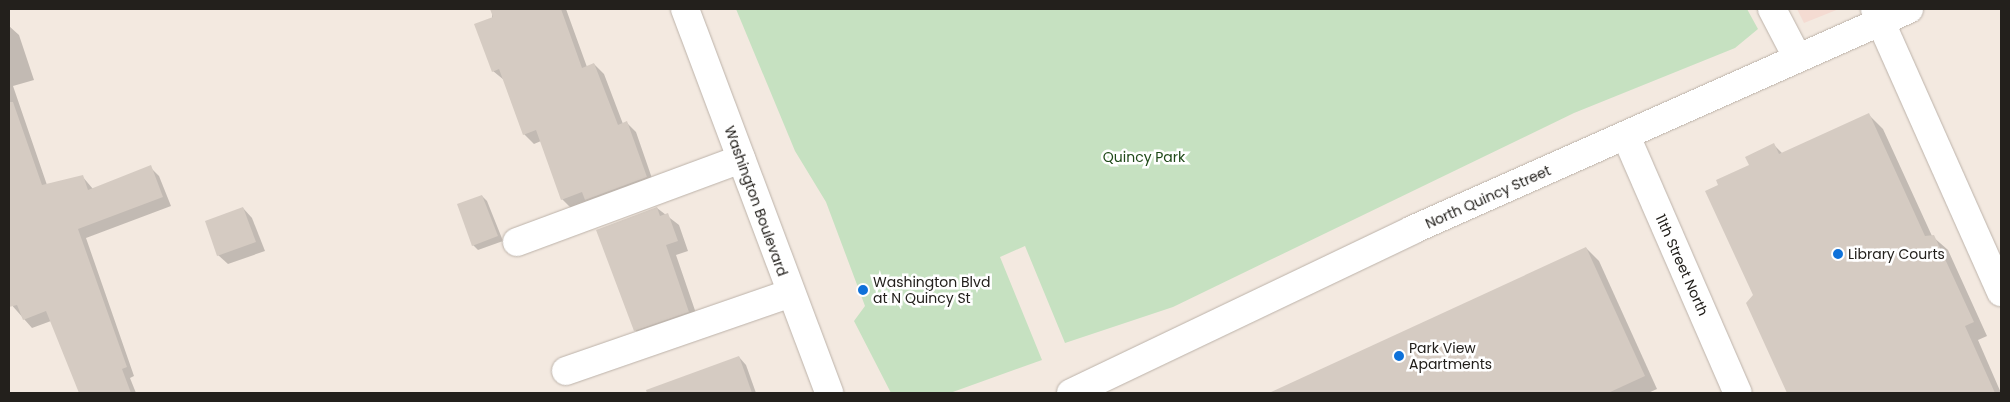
<!DOCTYPE html>
<html>
<head>
<meta charset="utf-8">
<style>
	body { margin:0 }
	#map { position:relative; width:2010px; height:402px; overflow:hidden; background:#f3e9e0; font-family:Poppins,sans-serif }
	div>[style] { position:absolute }
	[style*='--x'] { left:calc(var(--x)*1px); top:calc(var(--y)*1px); width:calc(var(--w)*1px); rotate:calc(var(--a)*1deg) }
	.commercial>* { inset:0; background:#f4dbd2 }
	.green>* { inset:0; background:#c6e1c1 }
	.shadow>* { inset:0; background:#0003 }
	.building>* { inset:0; background:#d5cbc2 }
	.roads { filter:drop-shadow(0 0 1px #bcb2a9) drop-shadow(0 0 1px #bcb2a9) }
	.minor>* { height:28px; margin:-14px; padding:0 14px; transform-origin:14px; border-radius:14px; background:#fff }
	.major>* { height:28px; margin:-14px; padding:0 14px; transform-origin:14px; border-radius:14px; background:#fff }
	.dots>* { width:14px; height:14px; translate:-50% -50%; box-sizing:border-box; border:2px solid #fff; border-radius:50% }
	span { translate:-50% -50%; white-space:nowrap; text-align:center; line-height:1.15; -webkit-text-stroke:5px #fff; paint-order:stroke }
	.park-label { font-size:14px; color:#1f4918 }
	.street-label { font-size:14px; color:#23201c }
	.poi-label { font-size:14px; color:#23201c }
	.left { translate:0 -50%; text-align:left }
	.frame { position:absolute; inset:0; border:10px solid #23201c; pointer-events:none }
</style>
</head>
<body>
<div id="map">
	<div class="commercial">
		<div style="clip-path:polygon(1797px 9px,1839px 9px,1804px 23px)"></div>
	</div>
	<div class="green">
		<div style="clip-path:polygon(736px 9px,1747px 9px,1758px 29px,1735px 48px,1574px 113px,1173px 307px,1065px 343px,1025px 246px,1000px 257px,1042px 360px,950px 393px,891px 393px,854px 321px,865px 306px,826px 202px,795px 151px)"></div>
	</div>
	<div class="shadow">
		<div style="clip-path:polygon(500px 9px,566px 9px,587px 67px,594px 64px,604px 74px,623px 124px,627px 123px,636px 132px,655px 187px,572px 209px,562px 199px,541px 141px,534px 144px,524px 134px,504px 80px,493px 71px,492px 12px)"></div>
		<div style="clip-path:polygon(9px 26px,19px 35px,34px 80px,13px 86px,47px 185px,82px 176px,93px 189px,150px 167px,159px 176px,171px 206px,86px 238px,134px 376px,130px 378px,136px 393px,80px 393px,51px 321px,32px 328px,9px 302px,9px 271px,15px 268px,9px 252px)"></div>
		<div style="clip-path:polygon(1869px 115px,1883px 129px,1932px 236px,1948px 250px,1987px 336px,1978px 340px,2001px 393px,1788px 393px,1747px 303px,1754px 295px,1720px 185px,1750px 166px,1774px 145px,1783px 154px)"></div>
		<div style="clip-path:polygon(482px 196px,487px 201px,503px 241px,478px 250px,473px 245px)"></div>
		<div style="clip-path:polygon(243px 208px,252px 218px,265px 251px,228px 264px,218px 255px)"></div>
		<div style="clip-path:polygon(657px 208px,679px 225px,688px 251px,676px 255px,699px 322px,646px 341px,635px 330px)"></div>
		<div style="clip-path:polygon(1586px 248px,1599px 261px,1657px 389px,1648px 393px,1272px 393px)"></div>
		<div style="clip-path:polygon(739px 357px,746px 365px,756px 393px,660px 393px,658px 387px)"></div>
	</div>
	<div class="building">
		<div style="clip-path:polygon(490px 9px,561px 9px,582px 68px,594px 63px,618px 125px,627px 121px,647px 177px,585px 200px,582px 192px,561px 200px,536px 130px,523px 135px,499px 69px,492px 72px,474px 24px,493px 17px)"></div>
		<div style="clip-path:polygon(9px 102px,13px 102px,42px 185px,83px 175px,88px 190px,151px 165px,163px 197px,78px 229px,127px 367px,122px 369px,131px 393px,79px 393px,46px 311px,23px 320px,17px 305px,9px 307px)"></div>
		<div style="clip-path:polygon(1869px 113px,1925px 236px,1934px 235px,1951px 272px,1974px 322px,1965px 326px,1995px 393px,1787px 393px,1746px 303px,1753px 295px,1705px 191px,1718px 185px,1716px 180px,1749px 165px,1745px 157px,1774px 143px,1779px 154px)"></div>
		<div style="clip-path:polygon(482px 195px,498px 236px,472px 246px,457px 204px)"></div>
		<div style="clip-path:polygon(243px 207px,256px 242px,217px 256px,205px 221px)"></div>
		<div style="clip-path:polygon(657px 207px,660px 216px,668px 213px,678px 241px,666px 245px,689px 312px,634px 331px,596px 230px)"></div>
		<div style="clip-path:polygon(1586px 247px,1645px 376px,1608px 393px,1269px 393px)"></div>
		<div style="clip-path:polygon(739px 356px,752px 393px,647px 393px,646px 390px)"></div>
	</div>
	<div class="roads">
		<div class="minor">
			<div style="--x:1772;--y:9;--w:54;--a:62.5"></div>
			<div style="--x:1875;--y:9;--w:310;--a:66"></div>
			<div style="--x:1626;--y:136;--w:280;--a:66.5"></div>
			<div style="--x:517;--y:242;--w:239;--a:-20.3"></div>
			<div style="--x:566;--y:371;--w:238;--a:-19.1"></div>
		</div>
		<div class="major">
			<div style="--x:685;--y:9;--w:410;--a:69.4"></div>
			<div style="--x:1071;--y:393;--w:378;--a:-25.5"></div>
			<div style="--x:1412;--y:230;--w:544;--a:-23.97"></div>
		</div>
	</div>
	<div class="dots">
		<div style="left:1838px;top:254px;background:#0e71d9"></div>
		<div style="left:863px;top:290px;background:#0e71d9"></div>
		<div style="left:1399px;top:356px;background:#0e71d9"></div>
	</div>
	<div class="park-label">
		<span style="left:1144px;top:157px">Quincy Park</span>
	</div>
	<div class="street-label">
		<span style="left:1488px;top:197px;rotate:-24deg">North Quincy Street</span>
		<span style="left:756px;top:201px;rotate:70deg">Washington Boulevard</span>
		<span style="left:1682px;top:265px;rotate:66deg">11th Street North</span>
	</div>
	<div class="poi-label">
		<span class="left" style="left:1848px;top:254px">Library Courts</span>
		<span class="left" style="left:873px;top:290px">Washington Blvd<br>at N Quincy St</span>
		<span class="left" style="left:1409px;top:356px">Park View<br>Apartments</span>
	</div>
	<div class="frame"></div>
</div>
</body>
</html>
